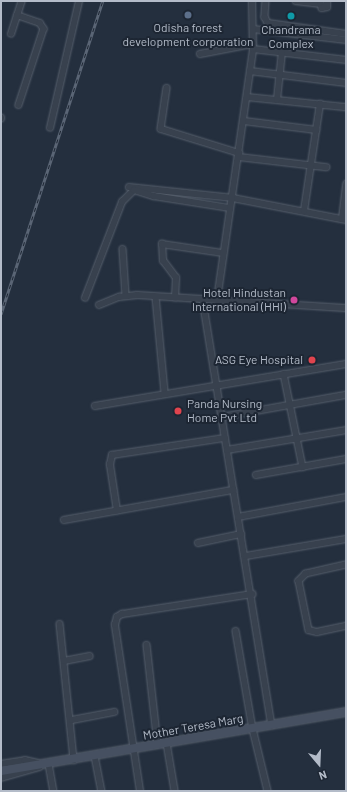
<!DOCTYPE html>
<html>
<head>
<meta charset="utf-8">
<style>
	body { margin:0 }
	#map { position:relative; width:347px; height:792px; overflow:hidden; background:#242f3e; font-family:Barlow,sans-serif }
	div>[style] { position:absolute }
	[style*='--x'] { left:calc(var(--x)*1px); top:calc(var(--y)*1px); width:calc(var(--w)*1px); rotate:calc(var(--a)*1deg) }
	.roads { filter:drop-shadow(0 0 1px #565f6c) drop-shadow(0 0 1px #565f6c) }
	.street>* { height:5.5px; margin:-2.75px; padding:0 2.75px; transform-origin:2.75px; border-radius:2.75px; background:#38414e }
	.secondary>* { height:8px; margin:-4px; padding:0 4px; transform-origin:4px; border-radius:4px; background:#465061 }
	.rail>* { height:3px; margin-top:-1.5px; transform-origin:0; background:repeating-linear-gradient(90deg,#1d2633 0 4.5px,#5a6575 0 9px); box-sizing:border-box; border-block:1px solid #5a6575 }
	.dots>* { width:11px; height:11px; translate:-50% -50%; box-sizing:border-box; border:2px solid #1d2633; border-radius:50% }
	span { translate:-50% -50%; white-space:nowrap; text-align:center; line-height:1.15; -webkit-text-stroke:4px #1d2633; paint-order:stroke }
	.poi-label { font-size:12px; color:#b4bcc9 }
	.right { translate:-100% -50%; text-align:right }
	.left { translate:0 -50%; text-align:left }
	.street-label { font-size:12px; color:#b4bcc9 }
	.frame { position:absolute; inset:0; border:2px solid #b4bcc9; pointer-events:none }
	.north { position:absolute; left:299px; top:744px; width:40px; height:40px; -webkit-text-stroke:3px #1d2633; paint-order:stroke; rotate:161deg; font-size:11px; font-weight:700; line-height:16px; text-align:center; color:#b4bcc9 }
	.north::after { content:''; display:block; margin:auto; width:14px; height:18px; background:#b4bcc9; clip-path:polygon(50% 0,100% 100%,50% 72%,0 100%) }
</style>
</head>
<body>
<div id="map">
	<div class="roads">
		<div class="street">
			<div style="--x:266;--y:1;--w:16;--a:94"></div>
			<div style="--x:265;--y:17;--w:7;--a:63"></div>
			<div style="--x:268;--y:23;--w:79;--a:8"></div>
			<div style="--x:296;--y:1;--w:23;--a:7"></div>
			<div style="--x:321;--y:1;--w:7;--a:82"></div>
			<div style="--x:322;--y:8;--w:5;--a:-11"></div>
			<div style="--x:327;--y:7;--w:6;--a:-90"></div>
			<div style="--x:17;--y:15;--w:24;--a:19"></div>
			<div style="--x:40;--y:23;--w:7;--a:56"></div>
			<div style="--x:44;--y:29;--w:80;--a:108.2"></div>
			<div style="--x:253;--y:29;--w:94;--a:6.7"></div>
			<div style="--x:11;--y:34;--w:35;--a:-72"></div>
			<div style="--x:253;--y:49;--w:94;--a:6.7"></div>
			<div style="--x:200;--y:54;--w:54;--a:-10.7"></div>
			<div style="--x:250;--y:71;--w:97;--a:7.1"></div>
			<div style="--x:167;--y:88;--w:41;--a:98.3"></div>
			<div style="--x:161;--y:129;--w:82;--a:17.1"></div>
			<div style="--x:247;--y:97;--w:100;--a:5.8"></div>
			<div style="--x:277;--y:100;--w:48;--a:-84.1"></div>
			<div style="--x:1;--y:119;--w:1;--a:-90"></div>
			<div style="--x:244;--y:121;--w:73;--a:7.1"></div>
			<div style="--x:50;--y:128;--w:130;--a:-77.1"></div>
			<div style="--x:239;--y:157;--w:88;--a:6.6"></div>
			<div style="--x:129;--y:187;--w:105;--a:6"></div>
			<div style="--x:233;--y:198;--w:115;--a:11"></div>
			<div style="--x:304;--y:211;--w:108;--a:-81.5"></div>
			<div style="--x:342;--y:219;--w:35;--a:-83"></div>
			<div style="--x:123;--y:249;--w:46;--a:86.3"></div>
			<div style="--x:156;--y:297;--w:96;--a:84.6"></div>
			<div style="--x:85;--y:298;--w:103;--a:-68.9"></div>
			<div style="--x:122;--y:202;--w:17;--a:-45"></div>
			<div style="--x:134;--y:190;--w:21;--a:17"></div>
			<div style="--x:154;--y:196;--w:77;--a:9"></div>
			<div style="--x:175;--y:298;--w:20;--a:-87"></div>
			<div style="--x:176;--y:278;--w:21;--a:-127"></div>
			<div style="--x:163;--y:261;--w:17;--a:-93"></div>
			<div style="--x:162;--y:244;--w:62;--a:8.4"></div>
			<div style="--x:203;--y:300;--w:431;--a:80.8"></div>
			<div style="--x:217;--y:300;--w:254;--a:-81.8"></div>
			<div style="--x:253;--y:49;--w:48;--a:-91.2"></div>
			<div style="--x:99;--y:305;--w:22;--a:-22"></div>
			<div style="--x:119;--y:297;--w:18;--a:-6"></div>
			<div style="--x:137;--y:295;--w:209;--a:3.6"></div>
			<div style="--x:284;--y:374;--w:95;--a:78.5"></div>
			<div style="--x:95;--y:406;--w:254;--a:-9.5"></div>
			<div style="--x:222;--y:417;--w:126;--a:-10.1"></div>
			<div style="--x:227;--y:450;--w:121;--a:-9.5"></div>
			<div style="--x:256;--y:475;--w:91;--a:-10.1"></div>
			<div style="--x:117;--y:511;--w:47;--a:-98.7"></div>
			<div style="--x:110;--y:465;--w:10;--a:-79"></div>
			<div style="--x:112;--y:455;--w:114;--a:-8.6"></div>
			<div style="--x:238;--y:517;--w:110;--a:-10.5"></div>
			<div style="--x:64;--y:520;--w:172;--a:-10.1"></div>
			<div style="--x:198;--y:543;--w:44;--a:-11.8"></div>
			<div style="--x:246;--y:556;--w:101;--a:-9.6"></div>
			<div style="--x:346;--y:565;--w:41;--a:167.3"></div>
			<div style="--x:306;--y:574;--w:10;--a:135"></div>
			<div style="--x:299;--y:581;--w:50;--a:78.5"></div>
			<div style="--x:309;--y:630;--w:8;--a:14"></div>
			<div style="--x:317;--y:632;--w:30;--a:-12"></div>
			<div style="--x:60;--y:624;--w:137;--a:84.1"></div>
			<div style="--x:236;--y:631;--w:99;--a:80.2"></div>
			<div style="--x:253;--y:729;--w:64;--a:76.4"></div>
			<div style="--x:147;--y:645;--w:100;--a:83.7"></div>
			<div style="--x:64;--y:661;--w:26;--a:-11"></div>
			<div style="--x:72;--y:720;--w:43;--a:-10.8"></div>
			<div style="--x:167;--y:743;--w:49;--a:80.5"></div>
			<div style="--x:95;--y:756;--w:36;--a:79"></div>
			<div style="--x:1;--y:764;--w:24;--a:-9"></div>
			<div style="--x:25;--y:760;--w:13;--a:13"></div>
			<div style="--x:49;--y:764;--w:27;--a:80"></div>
			<div style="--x:1;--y:778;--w:40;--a:-16"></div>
			<div style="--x:140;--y:791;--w:168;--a:-98.6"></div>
			<div style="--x:115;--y:625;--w:8;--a:-76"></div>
			<div style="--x:117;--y:617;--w:6;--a:-31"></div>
			<div style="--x:122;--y:614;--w:132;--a:-8.7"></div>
		</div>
		<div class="secondary">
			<div style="--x:1;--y:771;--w:350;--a:-9.7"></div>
		</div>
	</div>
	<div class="rail">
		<div style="--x:1;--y:314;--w:329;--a:-72"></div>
	</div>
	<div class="dots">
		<div style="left:188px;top:15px;background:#5c6f8a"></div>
		<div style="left:291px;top:16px;background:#0f9aa8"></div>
		<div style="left:294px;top:300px;background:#d1479c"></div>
		<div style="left:312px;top:360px;background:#e0444e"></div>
		<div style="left:178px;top:411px;background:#e0444e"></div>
	</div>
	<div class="poi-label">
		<span style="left:188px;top:35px">Odisha forest<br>development corporation</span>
		<span style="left:291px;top:37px">Chandrama<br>Complex</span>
		<span class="right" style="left:286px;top:300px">Hotel Hindustan<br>International (HHI)</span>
		<span class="right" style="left:303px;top:360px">ASG Eye Hospital</span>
		<span class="left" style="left:187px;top:411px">Panda Nursing<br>Home Pvt Ltd</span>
	</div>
	<div class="street-label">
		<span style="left:193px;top:727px;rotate:-10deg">Mother Teresa Marg</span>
	</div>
	<div class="frame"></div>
	<div class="north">N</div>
</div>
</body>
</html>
